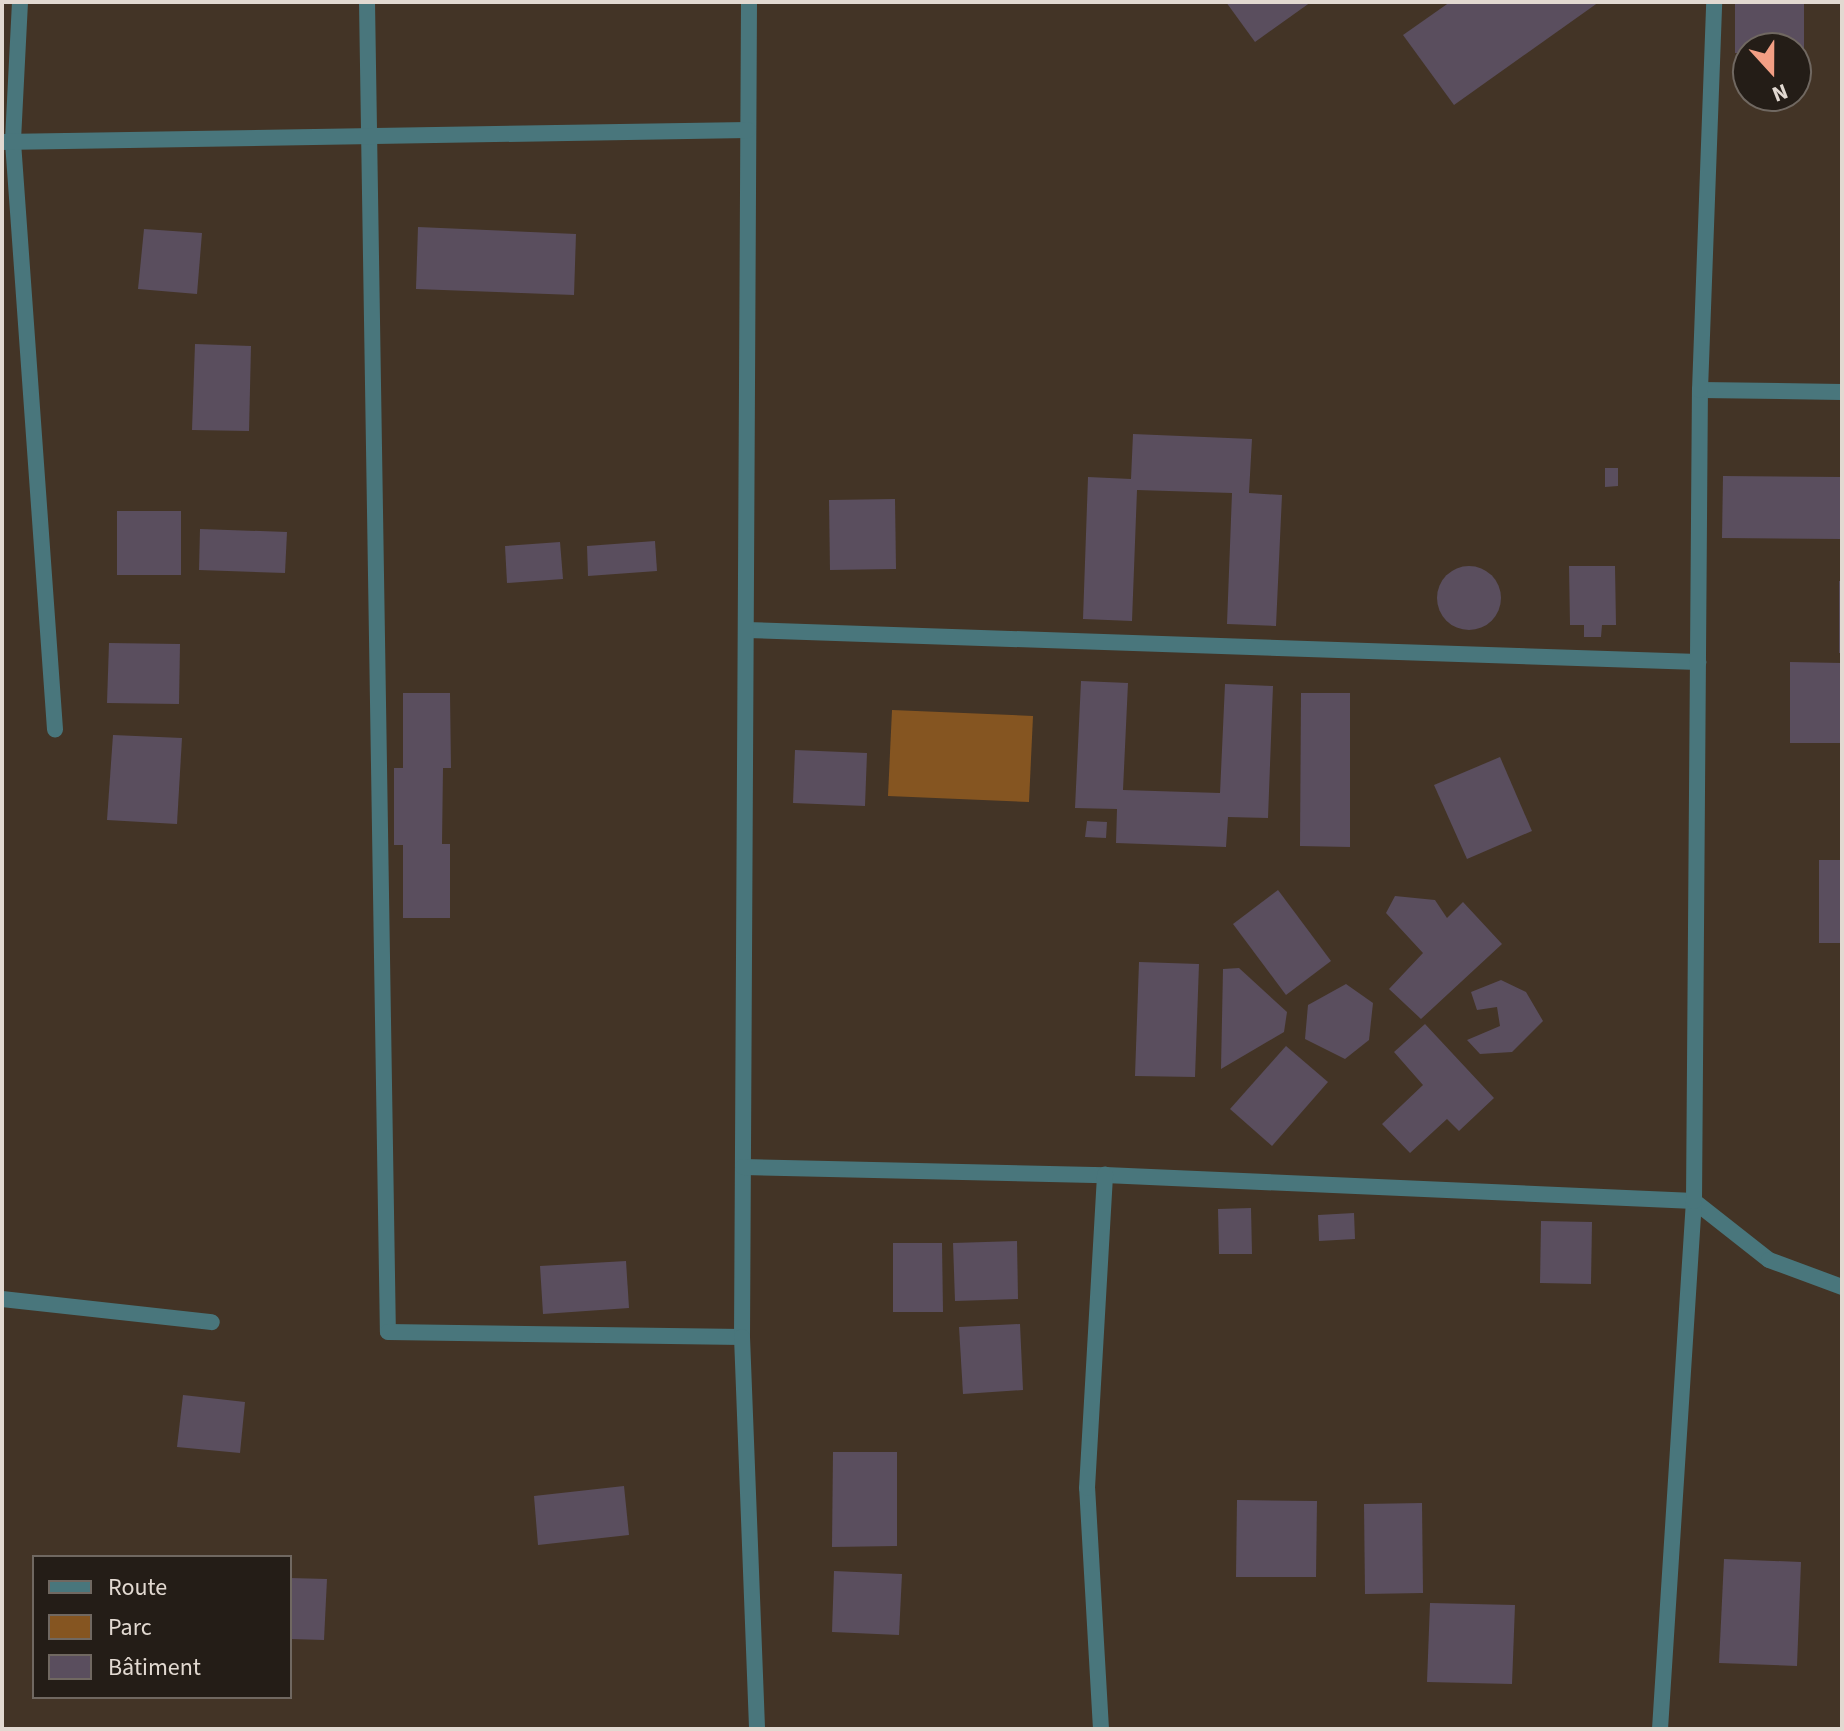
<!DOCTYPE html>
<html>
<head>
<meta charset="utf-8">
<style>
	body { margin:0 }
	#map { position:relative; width:1844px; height:1731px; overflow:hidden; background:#433426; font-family:"Source Sans 3",sans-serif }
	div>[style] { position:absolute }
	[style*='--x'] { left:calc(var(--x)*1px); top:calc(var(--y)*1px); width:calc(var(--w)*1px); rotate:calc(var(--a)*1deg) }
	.green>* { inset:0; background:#855521 }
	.building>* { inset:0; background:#5a4e5e }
	.round { border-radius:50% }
	.lane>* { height:16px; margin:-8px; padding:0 8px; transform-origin:8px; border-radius:8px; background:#49767c }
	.street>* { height:16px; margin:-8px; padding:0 8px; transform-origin:8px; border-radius:8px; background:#49767c }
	span { translate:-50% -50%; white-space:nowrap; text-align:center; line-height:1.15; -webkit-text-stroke:6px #241d17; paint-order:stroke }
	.frame { position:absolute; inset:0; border:4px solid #e2d9d1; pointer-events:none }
	.legend { position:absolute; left:32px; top:1555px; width:260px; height:144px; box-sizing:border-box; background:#241d17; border:2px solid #706861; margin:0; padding:10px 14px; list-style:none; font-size:24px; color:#e2d9d1 }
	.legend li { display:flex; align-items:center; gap:16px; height:40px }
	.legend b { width:40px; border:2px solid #706861 }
	.north { position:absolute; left:1732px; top:32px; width:80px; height:80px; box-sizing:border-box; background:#241d17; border:2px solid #706861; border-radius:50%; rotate:159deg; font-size:22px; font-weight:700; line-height:32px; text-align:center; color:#e2d9d1 }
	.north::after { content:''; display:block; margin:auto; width:28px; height:36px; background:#f39f84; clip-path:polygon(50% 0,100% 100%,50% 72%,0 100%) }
</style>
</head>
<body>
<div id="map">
	<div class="green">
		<div style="clip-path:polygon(892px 710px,1033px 716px,1029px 802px,888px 796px)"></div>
	</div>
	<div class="building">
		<div style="clip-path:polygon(1226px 2px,1311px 2px,1255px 42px)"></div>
		<div style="clip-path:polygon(1450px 2px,1599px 2px,1454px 105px,1403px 35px)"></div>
		<div style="clip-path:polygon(1735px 2px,1804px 2px,1804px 53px,1748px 48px,1748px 53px,1735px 53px)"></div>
		<div style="clip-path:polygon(418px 227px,576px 234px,574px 295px,416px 289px)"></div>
		<div style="clip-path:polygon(144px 229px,202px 233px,197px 294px,138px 289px)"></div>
		<div style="clip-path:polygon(195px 344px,251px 346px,249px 431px,192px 430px)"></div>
		<div style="clip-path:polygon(1133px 434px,1252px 439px,1249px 493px,1282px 495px,1276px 626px,1227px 624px,1232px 493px,1137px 490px,1132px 621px,1083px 619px,1088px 477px,1131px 479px)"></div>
		<div style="clip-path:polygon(1605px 468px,1618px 468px,1618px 486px,1605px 487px)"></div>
		<div style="clip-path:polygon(1723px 476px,1842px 477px,1842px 539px,1722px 538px)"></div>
		<div style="clip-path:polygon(895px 499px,896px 569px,830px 570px,829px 500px)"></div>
		<div style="clip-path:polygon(117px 511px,181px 511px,181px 575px,117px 575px)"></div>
		<div style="clip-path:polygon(200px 529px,287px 532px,285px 573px,199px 570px)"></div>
		<div style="clip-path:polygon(655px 541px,657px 571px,588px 576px,587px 546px)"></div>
		<div style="clip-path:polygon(560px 542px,563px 579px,507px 583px,505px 546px)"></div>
		<div style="clip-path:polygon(1569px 566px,1615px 566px,1616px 625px,1602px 625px,1601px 637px,1584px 637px,1584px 625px,1570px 625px)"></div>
		<div class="round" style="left:1437px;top:566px;width:64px;height:64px"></div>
		<div style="clip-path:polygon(1839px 581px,1842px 581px,1842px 653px,1839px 653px)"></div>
		<div style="clip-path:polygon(109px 643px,180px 644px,179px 704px,107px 703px)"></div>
		<div style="clip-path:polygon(1790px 662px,1842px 663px,1842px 743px,1790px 743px)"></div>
		<div style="clip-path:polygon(1081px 681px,1128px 683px,1123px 790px,1220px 793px,1225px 684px,1273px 686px,1268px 818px,1228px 817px,1226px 847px,1116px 843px,1117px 809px,1075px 808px)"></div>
		<div style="clip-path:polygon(403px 693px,450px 693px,451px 768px,443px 768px,442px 844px,450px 844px,450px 918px,403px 918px,403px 845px,394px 845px,394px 768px,403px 768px)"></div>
		<div style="clip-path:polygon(1301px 693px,1350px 693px,1350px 847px,1300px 846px)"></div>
		<div style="clip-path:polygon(113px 735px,182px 738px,177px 824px,107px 820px)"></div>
		<div style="clip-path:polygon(795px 750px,867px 753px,865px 806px,793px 803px)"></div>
		<div style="clip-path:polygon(1500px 757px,1532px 831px,1467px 859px,1434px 785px)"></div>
		<div style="clip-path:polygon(1087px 821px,1107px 822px,1106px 838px,1085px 837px)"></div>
		<div style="clip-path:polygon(1819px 860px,1842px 860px,1842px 943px,1819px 943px)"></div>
		<div style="clip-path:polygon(1278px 890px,1331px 961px,1286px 995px,1233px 924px)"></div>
		<div style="clip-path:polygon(1395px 896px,1435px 900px,1447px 918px,1463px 902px,1502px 944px,1421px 1019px,1389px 989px,1423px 953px,1386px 913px)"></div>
		<div style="clip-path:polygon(1139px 962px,1199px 964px,1195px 1077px,1135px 1076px)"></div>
		<div style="clip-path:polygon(1239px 968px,1287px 1012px,1284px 1032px,1221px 1069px,1223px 969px)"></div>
		<div style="clip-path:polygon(1501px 980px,1526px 992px,1543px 1021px,1512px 1052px,1480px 1054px,1467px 1040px,1500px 1026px,1497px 1007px,1477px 1010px,1471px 992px)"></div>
		<div style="clip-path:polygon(1346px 984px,1373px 1003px,1369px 1040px,1345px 1059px,1305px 1039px,1308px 1005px)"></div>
		<div style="clip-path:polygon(1425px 1024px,1494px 1098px,1459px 1131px,1447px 1119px,1410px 1153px,1382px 1124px,1423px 1085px,1394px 1052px)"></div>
		<div style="clip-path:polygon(1286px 1046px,1328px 1082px,1272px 1146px,1230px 1109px)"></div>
		<div style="clip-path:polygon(1251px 1208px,1252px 1254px,1219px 1254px,1218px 1209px)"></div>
		<div style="clip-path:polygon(1354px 1213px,1355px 1239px,1319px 1241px,1318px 1215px)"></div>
		<div style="clip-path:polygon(1541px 1221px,1592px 1222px,1591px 1284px,1540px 1283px)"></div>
		<div style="clip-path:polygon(1017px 1241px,1018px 1299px,955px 1301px,953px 1243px)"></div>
		<div style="clip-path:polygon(893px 1243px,942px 1243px,943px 1312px,893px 1312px)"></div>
		<div style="clip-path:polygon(626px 1261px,629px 1308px,543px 1314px,540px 1266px)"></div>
		<div style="clip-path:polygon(1020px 1324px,1023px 1390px,963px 1394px,959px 1327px)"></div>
		<div style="clip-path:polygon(183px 1395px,245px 1402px,240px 1453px,177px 1447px)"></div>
		<div style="clip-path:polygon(833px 1452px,897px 1452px,897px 1546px,832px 1547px)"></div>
		<div style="clip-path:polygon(624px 1486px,629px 1535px,538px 1545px,534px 1496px)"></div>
		<div style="clip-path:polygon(1237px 1500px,1317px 1501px,1316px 1577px,1236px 1577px)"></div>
		<div style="clip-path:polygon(1422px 1503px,1423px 1593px,1365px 1594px,1364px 1504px)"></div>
		<div style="clip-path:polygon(1724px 1559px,1801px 1562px,1797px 1666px,1719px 1663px)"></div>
		<div style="clip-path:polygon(834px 1571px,902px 1574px,899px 1635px,832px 1632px)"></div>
		<div style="clip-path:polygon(290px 1578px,327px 1579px,324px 1640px,290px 1639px)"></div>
		<div style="clip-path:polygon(1430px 1603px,1515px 1605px,1512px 1684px,1427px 1682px)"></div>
	</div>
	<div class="lane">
		<div style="--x:746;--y:630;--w:953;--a:1.93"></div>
	</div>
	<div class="street">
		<div style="--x:20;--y:2;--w:140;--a:92.9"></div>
		<div style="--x:13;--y:142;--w:589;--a:85.91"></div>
		<div style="--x:367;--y:2;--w:1330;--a:89.1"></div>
		<div style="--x:388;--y:1332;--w:354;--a:0.8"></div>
		<div style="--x:749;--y:2;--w:1335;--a:90.3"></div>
		<div style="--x:742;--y:1337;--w:392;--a:87.8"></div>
		<div style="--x:2;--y:142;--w:746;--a:-0.92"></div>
		<div style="--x:1700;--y:390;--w:142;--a:0.8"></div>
		<div style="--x:743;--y:1167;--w:362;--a:1.3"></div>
		<div style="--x:1105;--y:1175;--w:590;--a:2.53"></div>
		<div style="--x:1694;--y:1201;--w:95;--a:38.2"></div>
		<div style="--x:1769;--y:1260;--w:78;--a:20.3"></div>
		<div style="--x:2;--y:1299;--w:211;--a:6.3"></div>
		<div style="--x:1101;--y:1729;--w:241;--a:-93.3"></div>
		<div style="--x:1087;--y:1488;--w:314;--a:-86.7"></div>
		<div style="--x:1660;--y:1729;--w:529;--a:-86.32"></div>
		<div style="--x:1694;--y:1201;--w:811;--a:-89.58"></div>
		<div style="--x:1700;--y:390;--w:388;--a:-87.9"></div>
	</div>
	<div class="frame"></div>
	<ul class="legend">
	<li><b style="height:10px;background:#49767c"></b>Route</li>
	<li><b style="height:22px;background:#855521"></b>Parc</li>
	<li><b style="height:22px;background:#5a4e5e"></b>Bâtiment</li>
	</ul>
	<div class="north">N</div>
</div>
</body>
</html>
